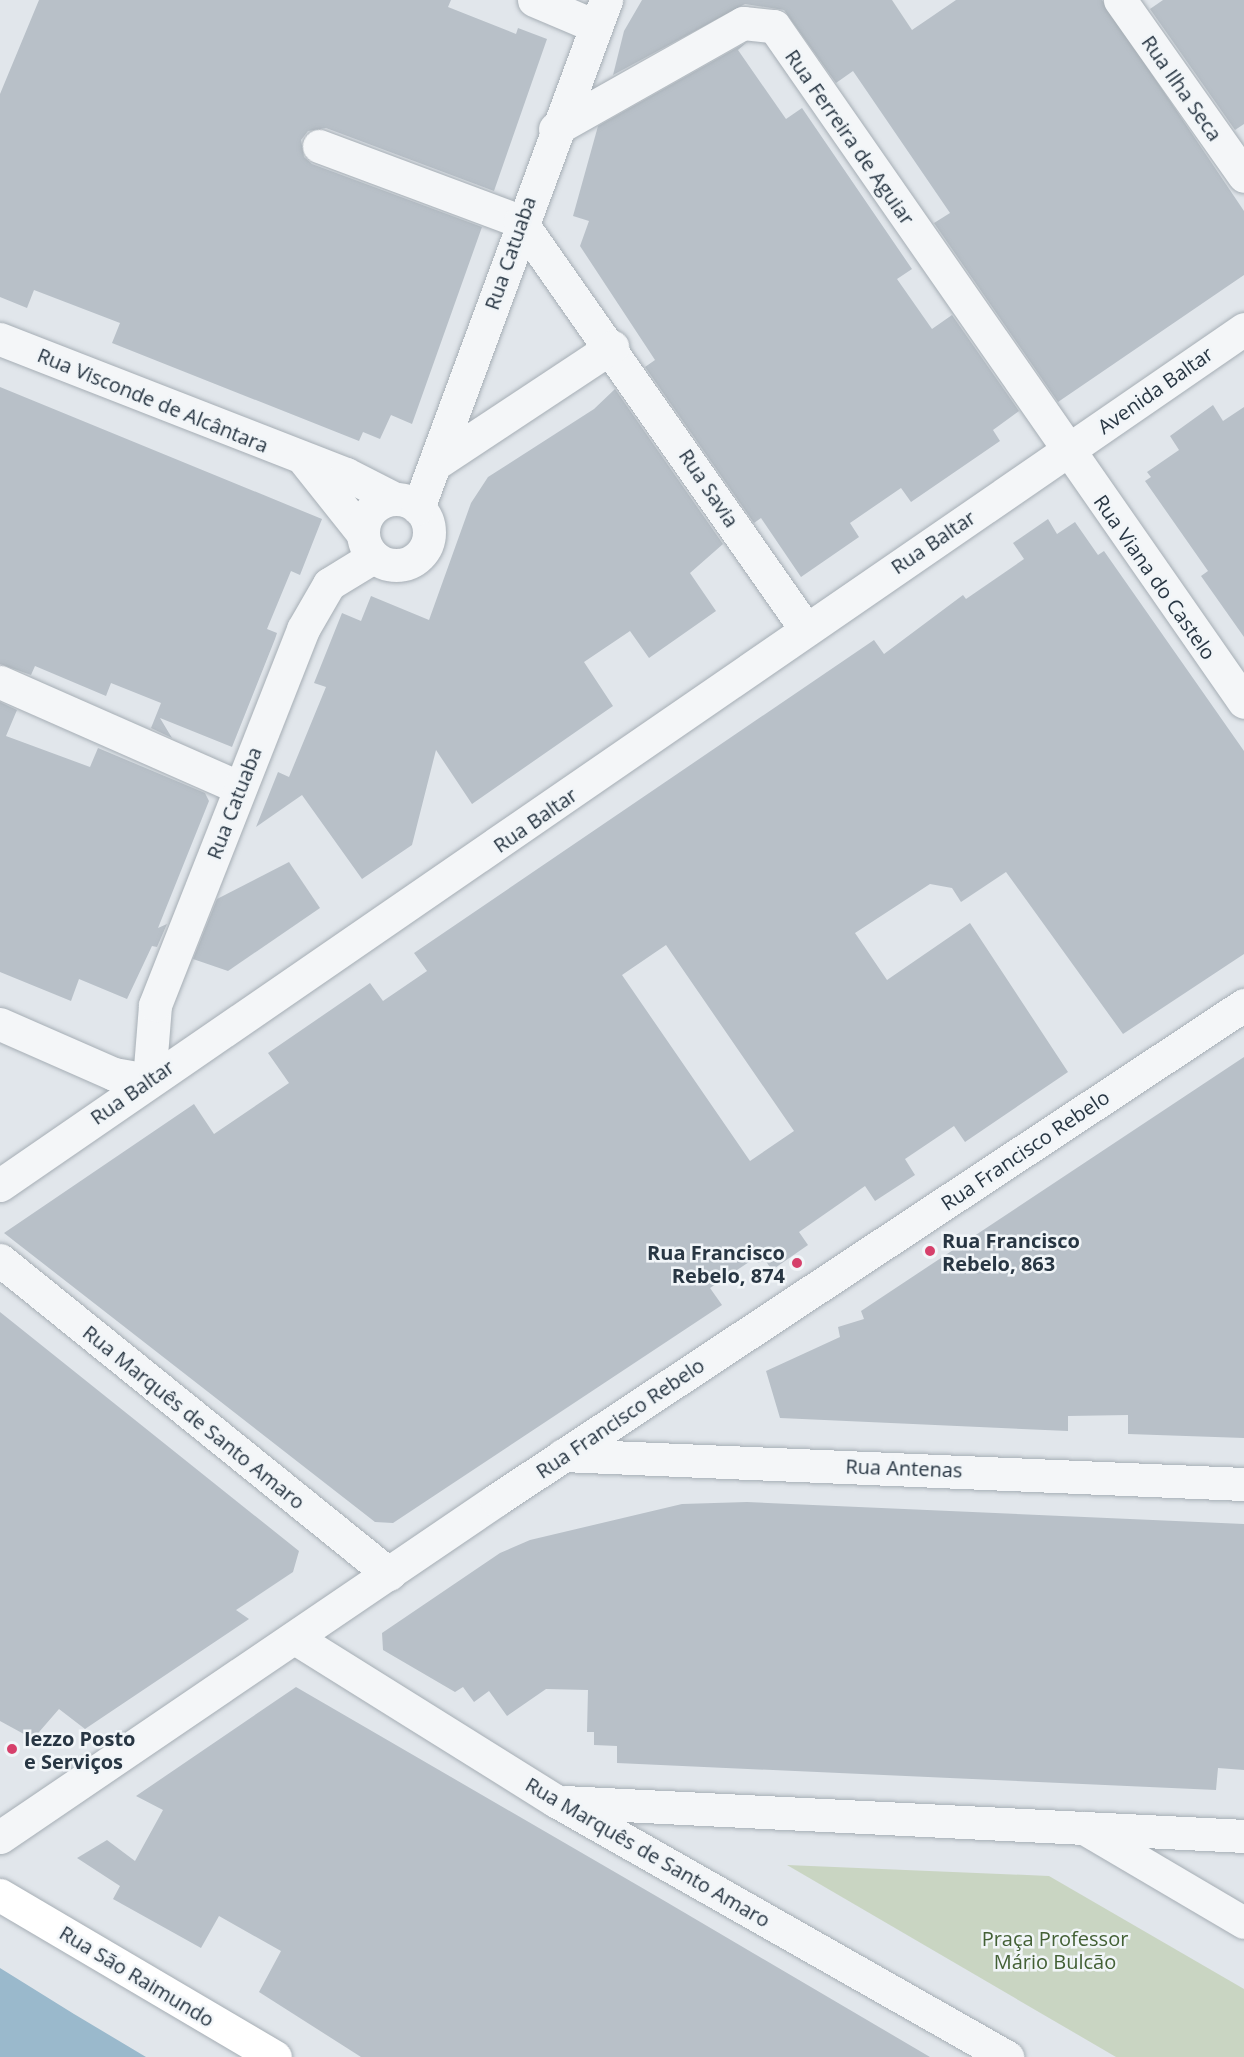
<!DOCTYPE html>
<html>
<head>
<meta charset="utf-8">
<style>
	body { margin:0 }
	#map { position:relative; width:1244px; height:2057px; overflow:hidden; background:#e1e6eb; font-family:"Open Sans",sans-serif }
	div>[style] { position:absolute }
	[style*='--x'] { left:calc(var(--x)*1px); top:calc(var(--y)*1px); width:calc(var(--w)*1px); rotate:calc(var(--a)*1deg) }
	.green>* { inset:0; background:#c9d5c2 }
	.water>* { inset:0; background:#9ab9cc }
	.building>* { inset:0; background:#b8c0c8 }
	.roads { filter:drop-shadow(0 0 2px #a6aeb5) drop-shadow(0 0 2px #a6aeb5) }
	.pedestrian>* { height:32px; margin:-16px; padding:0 16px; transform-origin:16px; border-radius:16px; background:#f4f6f8 }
	.minor>* { height:33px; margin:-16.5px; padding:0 16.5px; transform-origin:16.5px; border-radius:16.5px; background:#f4f6f8 }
	.minor>.ring { margin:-16.5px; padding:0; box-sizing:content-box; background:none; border:33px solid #f4f6f8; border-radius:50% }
	.tertiary>* { height:33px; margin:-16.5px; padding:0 16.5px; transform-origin:16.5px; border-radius:16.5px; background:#f4f6f8 }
	.trunk>* { height:33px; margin:-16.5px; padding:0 16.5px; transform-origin:16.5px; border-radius:16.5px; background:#fff }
	.dots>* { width:16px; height:16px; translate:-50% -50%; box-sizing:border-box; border:3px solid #f1f5f8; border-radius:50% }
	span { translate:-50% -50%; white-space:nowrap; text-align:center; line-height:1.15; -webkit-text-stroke:5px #f1f5f8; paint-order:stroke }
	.street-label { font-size:20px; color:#283643 }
	.poi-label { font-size:20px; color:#283643; font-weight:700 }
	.left { translate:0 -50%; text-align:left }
	.right { translate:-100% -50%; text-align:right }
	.park-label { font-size:20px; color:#436035 }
</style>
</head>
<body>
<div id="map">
	<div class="green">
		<div style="clip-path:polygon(787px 1865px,1049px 1876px,1244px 1989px,1244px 2057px,1116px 2057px)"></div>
	</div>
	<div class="water">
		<div style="clip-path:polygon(0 1968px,74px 2014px,146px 2057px,0 2057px)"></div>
	</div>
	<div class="building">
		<div style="clip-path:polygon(39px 0,451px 0,448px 7px,516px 34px,518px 28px,547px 39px,494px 191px,326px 128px,308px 131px,301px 140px,304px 157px,312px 164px,482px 227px,412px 424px,391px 415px,380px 439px,363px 432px,359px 441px,112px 343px,120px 323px,34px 290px,27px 308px,0 297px,0 94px)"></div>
		<div style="clip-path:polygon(642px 0,892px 0,912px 30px,956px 0,1102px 0,1244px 211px,1244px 275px,1058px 402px,934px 223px,950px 213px,853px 71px,836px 83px,784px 10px,745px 4px,613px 75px,624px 31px)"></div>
		<div style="clip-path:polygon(1163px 0,1244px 0,1244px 124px,1235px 130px,1150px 9px)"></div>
		<div style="clip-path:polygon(747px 42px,738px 50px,786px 119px,802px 108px,912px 269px,897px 279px,932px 329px,952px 315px,1019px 411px,993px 430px,1000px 441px,911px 502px,901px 488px,850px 523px,859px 537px,801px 577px,761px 518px,754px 523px,645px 367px,655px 360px,580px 246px,589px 221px,573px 216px,598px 126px)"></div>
		<div style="clip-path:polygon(0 387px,322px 519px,300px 575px,291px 571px,267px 629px,277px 633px,275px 639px,232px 747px,160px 718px,172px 738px,151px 728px,161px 703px,111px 683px,106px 696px,35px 666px,31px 675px,0 664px)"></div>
		<div style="clip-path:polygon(615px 389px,723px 544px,690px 573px,716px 611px,649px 658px,630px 631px,584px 662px,613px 706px,472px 804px,436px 750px,412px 845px,362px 879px,302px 795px,256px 827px,278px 772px,289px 777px,326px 687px,314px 683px,342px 613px,361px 621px,371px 596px,429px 620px,471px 503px,488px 477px,594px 409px)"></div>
		<div style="clip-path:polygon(1213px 405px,1223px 421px,1244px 407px,1244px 637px,1201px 576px,1208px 571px,1145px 481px,1151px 477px,1147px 472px,1179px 450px,1170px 436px)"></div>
		<div style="clip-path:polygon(evenodd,1048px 519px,1057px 534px,1075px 522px,1098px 555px,1104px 551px,1244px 751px,1244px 954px,1123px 1034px,1006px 872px,961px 902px,952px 888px,930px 884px,855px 933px,887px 980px,970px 923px,1068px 1072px,965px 1142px,954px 1126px,905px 1159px,915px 1175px,875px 1201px,865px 1186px,799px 1232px,808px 1245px,772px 1270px,765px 1260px,758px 1263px,755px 1258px,710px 1288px,722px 1305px,393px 1523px,375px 1522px,4px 1233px,194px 1104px,214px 1134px,289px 1083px,268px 1053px,370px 983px,383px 1001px,427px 971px,414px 953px,874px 640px,884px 654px,963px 595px,966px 599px,1024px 559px,1013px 543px,1048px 519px,666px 945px,794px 1131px,750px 1161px,622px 975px,666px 945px)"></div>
		<div style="clip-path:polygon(0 702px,17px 710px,6px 736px,90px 767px,98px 748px,205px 793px,209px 801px,158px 928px,167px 924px,157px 947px,152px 946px,127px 999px,79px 979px,71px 1001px,0 972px)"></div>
		<div style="clip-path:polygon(289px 862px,320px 908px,228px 971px,193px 959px,217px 899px)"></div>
		<div style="clip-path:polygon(1244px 1057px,1244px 1438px,1128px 1434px,1128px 1415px,1068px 1416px,1068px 1431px,780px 1418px,766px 1371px,840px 1337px,838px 1327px,864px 1319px,861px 1311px)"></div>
		<div style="clip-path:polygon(0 1312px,299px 1551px,293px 1572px,236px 1610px,249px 1619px,85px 1729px,59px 1709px,33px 1739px,0 1721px)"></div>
		<div style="clip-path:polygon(747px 1502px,1244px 1524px,1244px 1770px,1218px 1768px,1216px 1790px,617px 1763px,617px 1746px,594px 1745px,594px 1732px,587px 1732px,588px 1690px,546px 1689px,507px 1716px,489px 1691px,474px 1702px,463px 1687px,455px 1692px,383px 1650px,382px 1633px,500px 1553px,530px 1540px,682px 1504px)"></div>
		<div style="clip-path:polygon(296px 1687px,663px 1900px,930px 2057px,361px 2057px,259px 1992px,281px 1951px,219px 1916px,201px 1948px,113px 1899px,120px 1886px,77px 1858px,107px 1840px,135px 1861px,163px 1810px,136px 1796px)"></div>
	</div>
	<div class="roads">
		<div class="pedestrian">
			<div style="--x:1083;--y:1828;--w:187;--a:30.5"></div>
		</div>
		<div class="minor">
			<div style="--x:534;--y:0;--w:66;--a:23.1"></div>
			<div style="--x:1120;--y:0;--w:215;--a:54.8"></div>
			<div style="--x:555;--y:129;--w:216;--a:-29.4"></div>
			<div style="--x:743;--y:23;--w:31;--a:6"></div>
			<div style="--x:774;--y:26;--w:823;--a:55.19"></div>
			<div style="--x:319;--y:146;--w:215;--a:20.5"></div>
			<div style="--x:520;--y:221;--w:499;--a:55"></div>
			<div style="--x:0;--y:339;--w:371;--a:21.3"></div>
			<div style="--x:346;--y:474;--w:55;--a:27"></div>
			<div style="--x:305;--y:461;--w:93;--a:51.5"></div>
			<div style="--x:438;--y:462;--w:209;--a:-33.5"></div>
			<div class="ring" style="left:363px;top:499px;width:33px;height:33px"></div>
			<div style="--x:418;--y:508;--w:542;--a:-69.69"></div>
			<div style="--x:0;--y:682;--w:262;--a:23.8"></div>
			<div style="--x:0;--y:1024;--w:124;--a:23.7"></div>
			<div style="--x:114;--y:1074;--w:36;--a:10"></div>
			<div style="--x:149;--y:1080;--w:75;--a:-85.4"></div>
			<div style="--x:155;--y:1005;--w:404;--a:-68.5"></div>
			<div style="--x:303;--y:629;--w:52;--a:-60"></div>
			<div style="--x:329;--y:584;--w:52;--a:-31.5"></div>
			<div style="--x:0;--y:1260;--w:500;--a:38.9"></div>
			<div style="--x:563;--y:1455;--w:682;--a:2.44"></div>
			<div style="--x:295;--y:1638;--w:308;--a:32"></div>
			<div style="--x:556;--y:1801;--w:519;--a:29.58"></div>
			<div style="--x:564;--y:1802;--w:681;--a:2.86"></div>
		</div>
		<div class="tertiary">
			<div style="--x:0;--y:1185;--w:1510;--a:-34.53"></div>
			<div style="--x:0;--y:1837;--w:600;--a:-34.19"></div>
			<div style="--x:496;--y:1500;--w:897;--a:-33.5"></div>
		</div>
		<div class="trunk">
			<div style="--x:0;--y:1895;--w:319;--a:30.5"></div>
		</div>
	</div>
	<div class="dots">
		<div style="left:930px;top:1251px;background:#d6406b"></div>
		<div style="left:797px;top:1263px;background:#d6406b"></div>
		<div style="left:12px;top:1749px;background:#d6406b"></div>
	</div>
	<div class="street-label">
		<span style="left:1182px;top:88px;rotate:55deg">Rua Ilha Seca</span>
		<span style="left:850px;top:137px;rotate:55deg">Rua Ferreira de Aguiar</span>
		<span style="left:510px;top:253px;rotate:-71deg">Rua Catuaba</span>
		<span style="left:1155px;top:390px;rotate:-35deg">Avenida Baltar</span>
		<span style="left:153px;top:400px;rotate:22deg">Rua Visconde de Alcântara</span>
		<span style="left:709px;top:488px;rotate:56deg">Rua Savia</span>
		<span style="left:933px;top:542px;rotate:-34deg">Rua Baltar</span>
		<span style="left:1155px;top:577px;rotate:55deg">Rua Viana do Castelo</span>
		<span style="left:234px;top:803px;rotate:-69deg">Rua Catuaba</span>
		<span style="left:535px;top:820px;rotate:-35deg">Rua Baltar</span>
		<span style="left:132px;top:1092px;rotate:-35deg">Rua Baltar</span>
		<span style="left:1025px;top:1150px;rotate:-34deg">Rua Francisco Rebelo</span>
		<span style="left:194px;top:1417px;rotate:39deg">Rua Marquês de Santo Amaro</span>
		<span style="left:620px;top:1418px;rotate:-34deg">Rua Francisco Rebelo</span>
		<span style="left:904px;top:1468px;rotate:2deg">Rua Antenas</span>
		<span style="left:648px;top:1852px;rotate:30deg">Rua Marquês de Santo Amaro</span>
		<span style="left:137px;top:1976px;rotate:31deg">Rua São Raimundo</span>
	</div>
	<div class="poi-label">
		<span class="left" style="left:942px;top:1252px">Rua Francisco<br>Rebelo, 863</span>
		<span class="right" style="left:785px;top:1264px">Rua Francisco<br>Rebelo, 874</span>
		<span class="left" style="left:24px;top:1750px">Iezzo Posto<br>e Serviços</span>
	</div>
	<div class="park-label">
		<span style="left:1055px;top:1950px">Praça Professor<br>Mário Bulcão</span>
	</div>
</div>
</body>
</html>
